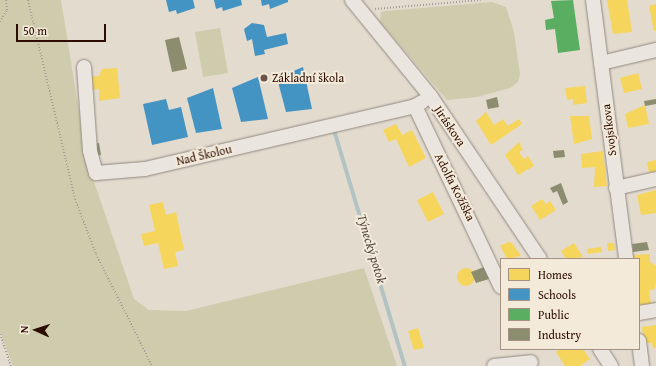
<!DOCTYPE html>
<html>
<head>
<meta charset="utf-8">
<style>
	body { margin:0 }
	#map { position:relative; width:656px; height:366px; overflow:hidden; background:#e3dbce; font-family:"Gentium Book Plus",serif }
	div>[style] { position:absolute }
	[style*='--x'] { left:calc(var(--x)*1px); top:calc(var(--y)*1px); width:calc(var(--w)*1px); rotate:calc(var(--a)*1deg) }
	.green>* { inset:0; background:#ceccac }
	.homes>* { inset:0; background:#f6d55c }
	.round { border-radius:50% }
	.schools>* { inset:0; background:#4393c3 }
	.public>* { inset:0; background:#5aae61 }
	.industry>* { inset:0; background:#8c8c6e }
	.stream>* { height:3.5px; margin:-1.75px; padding:0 1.75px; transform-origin:1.75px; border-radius:1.75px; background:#b3c3c4 }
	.path>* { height:2px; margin-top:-1px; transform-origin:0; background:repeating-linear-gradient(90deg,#a49e98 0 1px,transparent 0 3px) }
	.roads { filter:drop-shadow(0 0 1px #928880) drop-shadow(0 0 1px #928880) }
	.minor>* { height:14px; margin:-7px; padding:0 7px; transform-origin:7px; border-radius:7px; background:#eae5de }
	.dots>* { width:11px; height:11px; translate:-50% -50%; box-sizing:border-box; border:2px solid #f3ead9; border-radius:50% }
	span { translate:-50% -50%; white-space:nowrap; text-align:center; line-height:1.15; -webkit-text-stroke:4px #f3ead9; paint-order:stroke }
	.poi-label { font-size:12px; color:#2d0c02 }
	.left { translate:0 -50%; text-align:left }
	.street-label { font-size:12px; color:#2d0c02 }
	.water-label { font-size:13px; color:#554944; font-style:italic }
	.legend { position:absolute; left:500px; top:258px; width:140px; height:92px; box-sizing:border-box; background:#f3ead9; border:1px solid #a49183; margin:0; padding:5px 7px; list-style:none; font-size:12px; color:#2d0c02 }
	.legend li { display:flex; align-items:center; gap:8px; height:20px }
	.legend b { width:20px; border:1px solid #a49183 }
	.north { position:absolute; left:16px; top:310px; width:40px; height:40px; -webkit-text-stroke:3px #f3ead9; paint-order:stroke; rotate:273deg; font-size:11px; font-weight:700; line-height:16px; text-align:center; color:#2d0c02 }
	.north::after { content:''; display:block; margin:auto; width:14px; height:18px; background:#2d0c02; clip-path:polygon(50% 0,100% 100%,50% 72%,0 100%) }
	.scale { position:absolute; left:16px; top:24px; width:90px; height:18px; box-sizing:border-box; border:2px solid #2d0c02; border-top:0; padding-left:5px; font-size:12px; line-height:14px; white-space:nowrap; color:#2d0c02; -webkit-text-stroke:3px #f3ead9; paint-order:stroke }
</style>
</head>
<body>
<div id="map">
	<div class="green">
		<div style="clip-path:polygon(0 0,61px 0,87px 161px,134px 299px,149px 310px,186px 311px,364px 268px,397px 366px,13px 366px,0 332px)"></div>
		<div style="clip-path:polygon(492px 2px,506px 7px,514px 32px,520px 74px,518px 82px,510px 88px,477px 97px,447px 100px,380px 22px,381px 12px,386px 11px)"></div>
		<div style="clip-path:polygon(220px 28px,228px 73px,203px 77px,195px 32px)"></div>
	</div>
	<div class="homes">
		<div style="clip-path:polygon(607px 0,627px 0,632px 32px,613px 34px)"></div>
		<div style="clip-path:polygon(656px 4px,656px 31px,654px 31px,649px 6px)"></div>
		<div style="clip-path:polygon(117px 68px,120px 98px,99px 101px,99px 89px,89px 90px,88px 77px,99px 76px,102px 69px)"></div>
		<div style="clip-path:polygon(638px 73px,642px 89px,624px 93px,620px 78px)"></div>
		<div style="clip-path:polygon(585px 86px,587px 103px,573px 105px,573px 99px,567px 100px,565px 88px)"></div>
		<div style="clip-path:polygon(645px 105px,649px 124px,628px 128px,625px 114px)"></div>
		<div style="clip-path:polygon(486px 112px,494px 125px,503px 119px,508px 126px,519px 119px,522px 124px,491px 145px,476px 121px)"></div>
		<div style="clip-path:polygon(570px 116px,589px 116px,592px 139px,574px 144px)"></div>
		<div style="clip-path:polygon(396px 124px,402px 135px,412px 130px,426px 158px,409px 167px,396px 139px,389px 142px,383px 130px)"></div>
		<div style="clip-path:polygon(519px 142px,523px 150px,519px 152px,524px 159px,528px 156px,534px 166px,518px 175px,505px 155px)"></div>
		<div style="clip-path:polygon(603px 151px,607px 186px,594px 187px,595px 167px,582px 168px,581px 154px)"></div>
		<div style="clip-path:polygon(656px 160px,656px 171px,649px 173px,647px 162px)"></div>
		<div style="clip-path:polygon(656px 190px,656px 213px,641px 215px,637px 195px)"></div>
		<div style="clip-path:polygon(433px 192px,444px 214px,428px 222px,417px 200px)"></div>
		<div style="clip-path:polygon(542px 199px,546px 204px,550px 201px,556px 210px,540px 220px,531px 206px)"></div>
		<div style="clip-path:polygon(163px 202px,166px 215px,176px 212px,184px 250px,175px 252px,178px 266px,164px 269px,158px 243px,144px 246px,141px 234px,155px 231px,149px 205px)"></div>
		<div style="clip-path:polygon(508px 242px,512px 243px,521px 256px,507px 259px,500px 246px)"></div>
		<div style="clip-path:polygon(574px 243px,583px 257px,566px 259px,561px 251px)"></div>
		<div style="clip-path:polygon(607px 243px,614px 243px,615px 250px,608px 251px)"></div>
		<div style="clip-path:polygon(601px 247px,602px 252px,588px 254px,587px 249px)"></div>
		<div style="clip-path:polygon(650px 254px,650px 262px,656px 266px,656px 283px,654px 290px,649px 290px,651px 304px,640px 305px,639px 259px,634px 259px,634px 255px)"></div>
		<div class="round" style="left:457px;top:268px;width:18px;height:18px"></div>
		<div style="clip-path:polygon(656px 325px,656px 348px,653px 348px,652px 343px,644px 343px,642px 327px)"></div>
		<div style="clip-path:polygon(418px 328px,424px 348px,414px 350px,408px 331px)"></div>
		<div style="clip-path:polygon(560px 349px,583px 349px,590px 359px,580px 366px,565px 366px,556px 352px)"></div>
	</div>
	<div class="schools">
		<div style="clip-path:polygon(166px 0,193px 0,195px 8px,177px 14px,176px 10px,169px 12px)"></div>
		<div style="clip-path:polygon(214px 0,241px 0,242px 5px,223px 11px,222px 7px,216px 9px)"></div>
		<div style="clip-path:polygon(261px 0,288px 0,288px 2px,270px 9px,269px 4px,262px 6px)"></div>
		<div style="clip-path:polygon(252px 23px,264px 25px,267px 37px,286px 33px,288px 44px,264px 50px,265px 54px,255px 56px,252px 39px,247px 41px,244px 29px)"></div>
		<div style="clip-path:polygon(303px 67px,312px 109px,286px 112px,277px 78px)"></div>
		<div style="clip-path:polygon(258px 77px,268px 119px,241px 122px,232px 88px)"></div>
		<div style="clip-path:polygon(213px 88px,222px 129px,196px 133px,187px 98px)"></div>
		<div style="clip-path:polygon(166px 99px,169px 110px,181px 107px,188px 137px,152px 145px,143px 104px)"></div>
	</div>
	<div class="public">
		<div style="clip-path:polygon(573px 0,580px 50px,558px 53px,555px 29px,546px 30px,545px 20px,554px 18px,551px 1px)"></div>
	</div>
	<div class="industry">
		<div style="clip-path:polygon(179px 37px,187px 69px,172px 72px,165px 40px)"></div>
		<div style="clip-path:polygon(497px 97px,499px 107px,488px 109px,486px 100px)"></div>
		<div style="clip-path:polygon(656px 99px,656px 104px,645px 106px,644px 101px)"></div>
		<div style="clip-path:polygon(99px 143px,101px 155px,95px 156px,92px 144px)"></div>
		<div style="clip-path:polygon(564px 150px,565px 157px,554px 158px,553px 151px)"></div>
		<div style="clip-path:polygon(561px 183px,568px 202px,563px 205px,557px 191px,553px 193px,550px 188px)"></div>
		<div style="clip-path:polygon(647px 242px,649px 250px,633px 252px,632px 244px)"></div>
		<div style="clip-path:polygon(484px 267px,489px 279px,476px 283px,471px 272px)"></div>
	</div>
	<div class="stream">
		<div style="--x:335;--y:132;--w:244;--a:73.3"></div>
	</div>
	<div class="path">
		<div style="--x:28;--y:0;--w:204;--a:76.7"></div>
		<div style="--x:75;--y:199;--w:59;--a:69.1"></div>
		<div style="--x:96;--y:254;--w:125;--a:63.4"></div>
		<div style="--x:375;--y:9;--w:106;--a:-4.9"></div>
		<div style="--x:0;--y:22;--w:14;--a:-60"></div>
		<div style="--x:7;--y:10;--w:10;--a:-96"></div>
		<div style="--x:0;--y:334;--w:34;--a:71"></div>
	</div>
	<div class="roads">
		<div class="minor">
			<div style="--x:352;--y:0;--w:125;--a:50.8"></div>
			<div style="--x:431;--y:97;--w:195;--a:56.1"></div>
			<div style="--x:593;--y:0;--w:261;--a:82.7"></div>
			<div style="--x:601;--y:63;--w:57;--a:-13.3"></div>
			<div style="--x:84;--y:67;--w:84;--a:85.9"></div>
			<div style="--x:90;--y:151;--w:23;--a:75"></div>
			<div style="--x:96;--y:173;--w:49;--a:-4.7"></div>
			<div style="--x:145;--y:169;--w:277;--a:-13.1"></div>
			<div style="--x:422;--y:102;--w:8;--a:150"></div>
			<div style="--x:415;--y:106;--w:200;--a:64.6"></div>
			<div style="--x:616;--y:188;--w:41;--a:-12.7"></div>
			<div style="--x:639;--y:313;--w:17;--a:-10"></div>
			<div style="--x:639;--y:341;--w:25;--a:83"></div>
			<div style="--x:600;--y:349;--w:20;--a:57"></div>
			<div style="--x:494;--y:366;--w:37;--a:-6"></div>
		</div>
	</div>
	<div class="dots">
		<div style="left:264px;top:78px;background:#6d5449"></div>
	</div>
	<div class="poi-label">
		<span class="left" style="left:272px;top:78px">Základní škola</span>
	</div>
	<div class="street-label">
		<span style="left:450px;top:126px;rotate:56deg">Jiráskova</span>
		<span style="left:609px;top:130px;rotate:-97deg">Svojsíkova</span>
		<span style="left:204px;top:155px;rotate:-13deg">Nad Školou</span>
		<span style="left:455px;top:187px;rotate:63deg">Adolfa Kožíška</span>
	</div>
	<div class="water-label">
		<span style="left:371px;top:249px;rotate:73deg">Týnecký potok</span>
	</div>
	<ul class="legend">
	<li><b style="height:11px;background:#f6d55c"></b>Homes</li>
	<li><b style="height:11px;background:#4393c3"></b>Schools</li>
	<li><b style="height:11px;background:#5aae61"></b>Public</li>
	<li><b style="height:11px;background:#8c8c6e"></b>Industry</li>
	</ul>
	<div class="north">N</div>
	<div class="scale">50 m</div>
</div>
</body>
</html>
